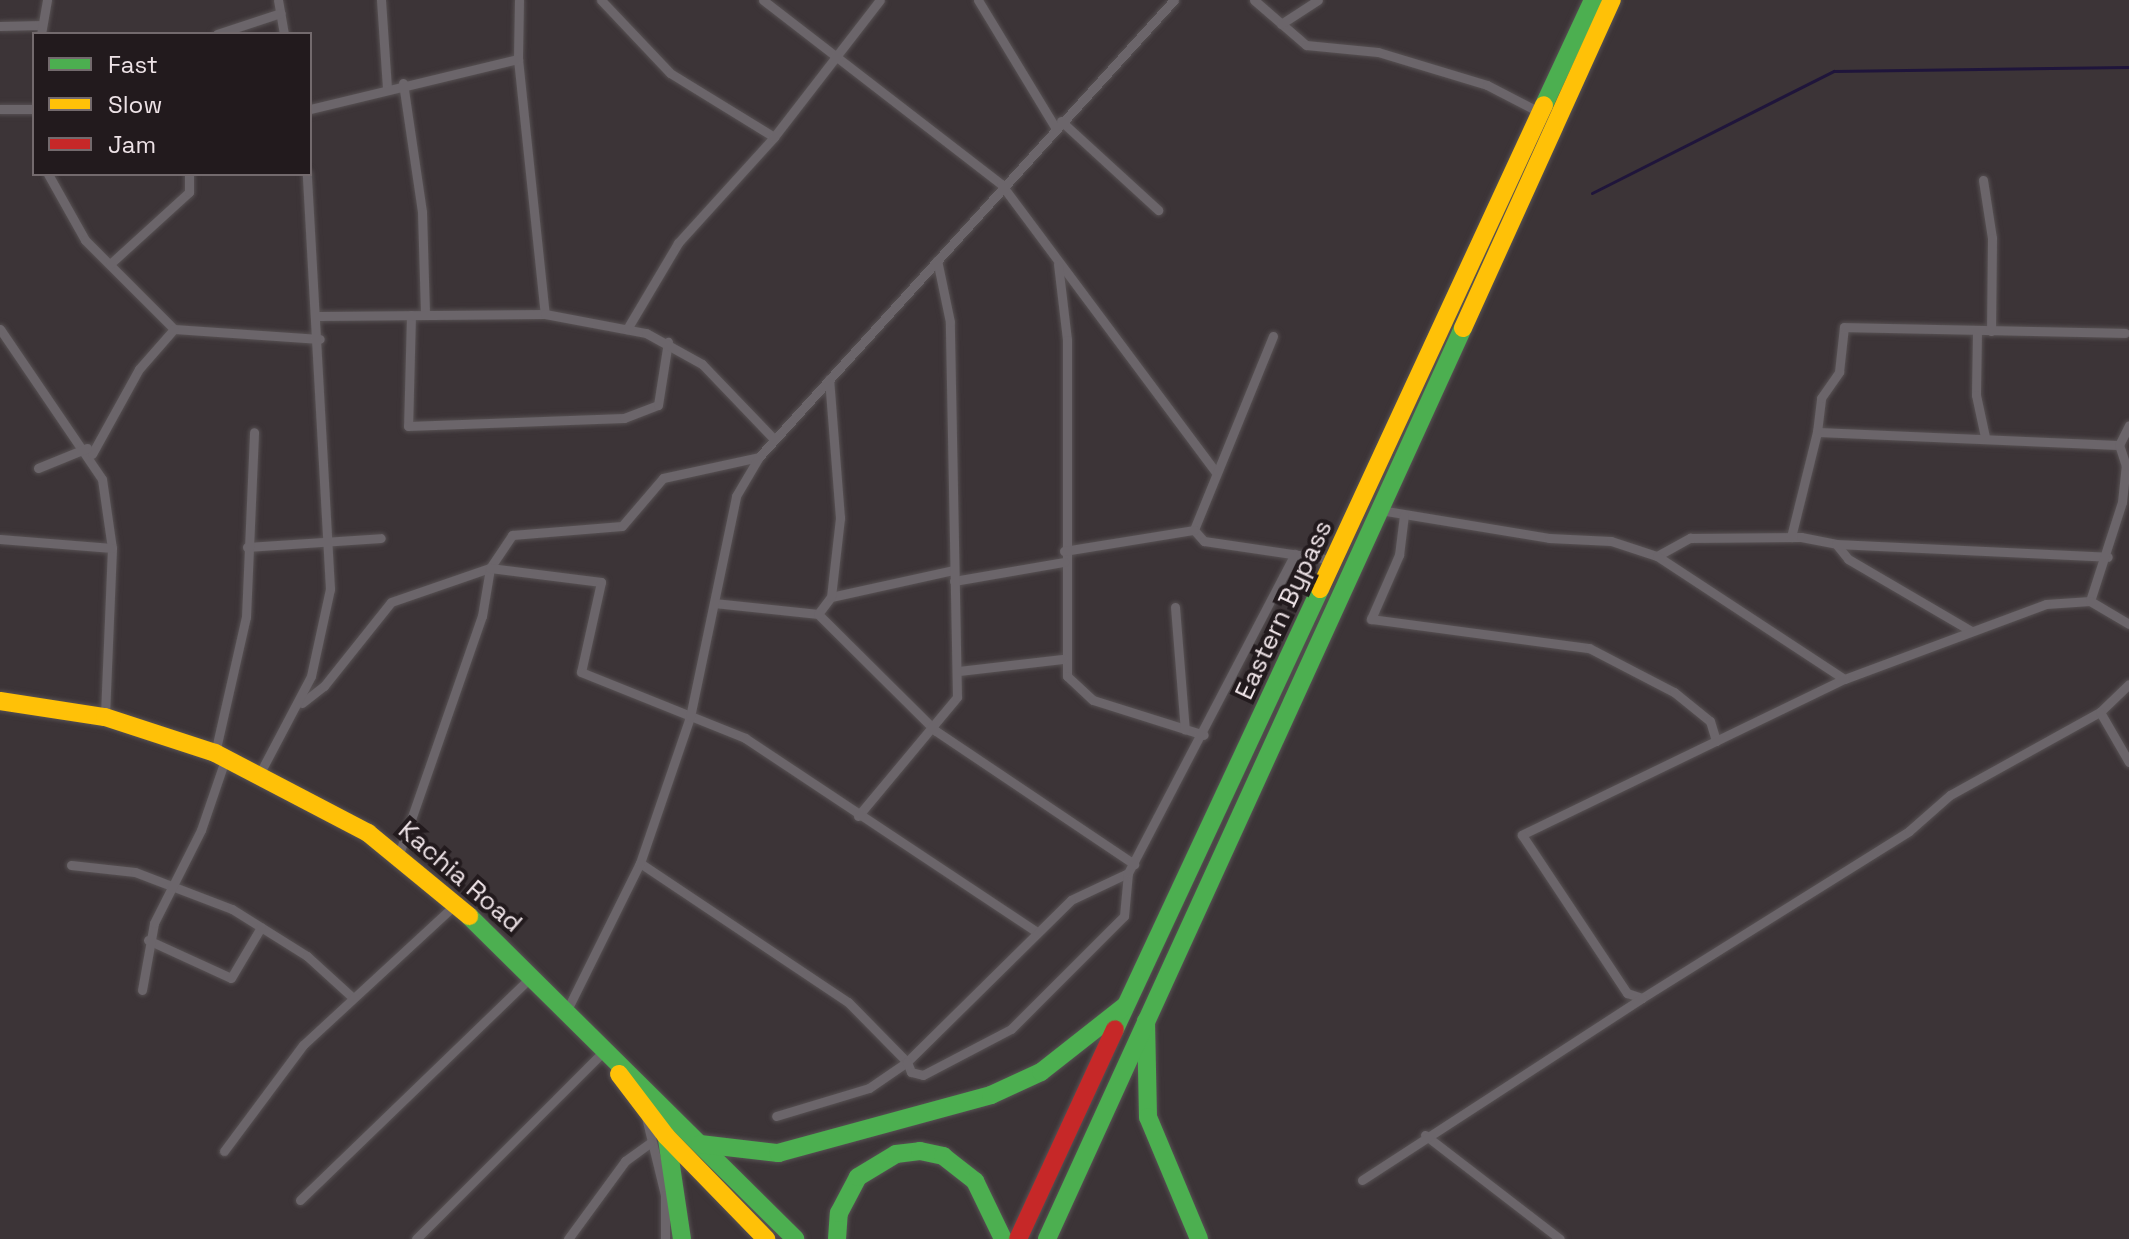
<!DOCTYPE html>
<html>
<head>
<meta charset="utf-8">
<style>
	body { margin:0 }
	#map { position:relative; width:2129px; height:1239px; overflow:hidden; background:#3c3437; font-family:"Space Grotesk",sans-serif }
	div>[style] { position:absolute }
	[style*='--x'] { left:calc(var(--x)*1px); top:calc(var(--y)*1px); width:calc(var(--w)*1px); rotate:calc(var(--a)*1deg) }
	.stream>* { height:3px; margin:-1.5px; padding:0 1.5px; transform-origin:1.5px; border-radius:1.5px; background:#1f153b }
	.roads { filter:drop-shadow(0 0 2px #575153) drop-shadow(0 0 2px #575153) }
	.street>* { height:9px; margin:-4.5px; padding:0 4.5px; transform-origin:4.5px; border-radius:4.5px; background:#6b656a }
	.fast>* { height:18px; margin:-9px; padding:0 9px; transform-origin:9px; border-radius:9px; background:#4caf50 }
	.slow>* { height:18px; margin:-9px; padding:0 9px; transform-origin:9px; border-radius:9px; background:#ffc107 }
	.jam>* { height:18px; margin:-9px; padding:0 9px; transform-origin:9px; border-radius:9px; background:#c62828 }
	span { translate:-50% -50%; white-space:nowrap; text-align:center; line-height:1.15; -webkit-text-stroke:8px #221a1d; paint-order:stroke }
	.street-label { font-size:26px; color:#ede2e6 }
	.legend { position:absolute; left:32px; top:32px; width:280px; height:144px; box-sizing:border-box; background:#221a1d; border:2px solid #736a6d; margin:0; padding:10px 14px; list-style:none; font-size:24px; color:#ede2e6 }
	.legend li { display:flex; align-items:center; gap:16px; height:40px }
	.legend b { width:40px; border:2px solid #736a6d }
</style>
</head>
<body>
<div id="map">
	<div class="stream">
		<div style="--x:1592;--y:193;--w:271;--a:-26.8"></div>
		<div style="--x:1834;--y:71;--w:295;--a:-0.8"></div>
	</div>
	<div class="roads">
		<div class="street">
			<div style="--x:278;--y:0;--w:35;--a:80"></div>
			<div style="--x:381;--y:0;--w:87;--a:86.1"></div>
			<div style="--x:519;--y:0;--w:59;--a:91"></div>
			<div style="--x:518;--y:59;--w:256;--a:84"></div>
			<div style="--x:601;--y:0;--w:100;--a:46.6"></div>
			<div style="--x:670;--y:73;--w:122;--a:31.6"></div>
			<div style="--x:763;--y:0;--w:301;--a:37.7"></div>
			<div style="--x:1001;--y:184;--w:358;--a:53.3"></div>
			<div style="--x:978;--y:0;--w:149;--a:58.8"></div>
			<div style="--x:1254;--y:0;--w:69;--a:40.9"></div>
			<div style="--x:1306;--y:45;--w:72;--a:5.6"></div>
			<div style="--x:1378;--y:52;--w:114;--a:16.8"></div>
			<div style="--x:1487;--y:85;--w:61;--a:27.4"></div>
			<div style="--x:1281;--y:24;--w:44;--a:-33"></div>
			<div style="--x:0;--y:26;--w:42;--a:-1.4"></div>
			<div style="--x:41;--y:34;--w:35;--a:-80"></div>
			<div style="--x:217;--y:34;--w:67;--a:-18.2"></div>
			<div style="--x:403;--y:83;--w:130;--a:81.6"></div>
			<div style="--x:422;--y:212;--w:103;--a:88.3"></div>
			<div style="--x:0;--y:109;--w:34;--a:0"></div>
			<div style="--x:310;--y:109;--w:214;--a:-13.5"></div>
			<div style="--x:1061;--y:121;--w:132;--a:42.5"></div>
			<div style="--x:48;--y:174;--w:76;--a:60.7"></div>
			<div style="--x:85;--y:240;--w:126;--a:45"></div>
			<div style="--x:174;--y:329;--w:146;--a:3.9"></div>
			<div style="--x:1983;--y:180;--w:59;--a:81.2"></div>
			<div style="--x:1992;--y:238;--w:93;--a:90.6"></div>
			<div style="--x:110;--y:264;--w:107;--a:-42.3"></div>
			<div style="--x:189;--y:192;--w:18;--a:-90"></div>
			<div style="--x:1058;--y:264;--w:77;--a:83.2"></div>
			<div style="--x:1067;--y:340;--w:336;--a:90"></div>
			<div style="--x:1067;--y:676;--w:35;--a:43"></div>
			<div style="--x:1093;--y:700;--w:116;--a:17.5"></div>
			<div style="--x:411;--y:315;--w:111;--a:91.5"></div>
			<div style="--x:408;--y:426;--w:216;--a:-2.1"></div>
			<div style="--x:624;--y:418;--w:36;--a:-21"></div>
			<div style="--x:658;--y:405;--w:64;--a:-81"></div>
			<div style="--x:319;--y:316;--w:226;--a:-0.5"></div>
			<div style="--x:545;--y:314;--w:103;--a:10.7"></div>
			<div style="--x:646;--y:333;--w:64;--a:29"></div>
			<div style="--x:702;--y:364;--w:103;--a:46.2"></div>
			<div style="--x:0;--y:329;--w:181;--a:55.8"></div>
			<div style="--x:102;--y:479;--w:70;--a:81.8"></div>
			<div style="--x:112;--y:548;--w:169;--a:92.4"></div>
			<div style="--x:627;--y:329;--w:100;--a:-59.3"></div>
			<div style="--x:678;--y:243;--w:143;--a:-47.8"></div>
			<div style="--x:774;--y:137;--w:173;--a:-52.3"></div>
			<div style="--x:1977;--y:331;--w:64;--a:90.9"></div>
			<div style="--x:1976;--y:395;--w:43;--a:77.9"></div>
			<div style="--x:1273;--y:336;--w:209;--a:112.2"></div>
			<div style="--x:1194;--y:530;--w:15;--a:48"></div>
			<div style="--x:1204;--y:541;--w:130;--a:8.4"></div>
			<div style="--x:1817;--y:432;--w:34;--a:-83"></div>
			<div style="--x:1821;--y:398;--w:32;--a:-55"></div>
			<div style="--x:1839;--y:372;--w:45;--a:-83.7"></div>
			<div style="--x:1844;--y:327;--w:281;--a:1.2"></div>
			<div style="--x:92;--y:454;--w:97;--a:-61.1"></div>
			<div style="--x:139;--y:369;--w:53;--a:-48.8"></div>
			<div style="--x:38;--y:468;--w:53;--a:-22.2"></div>
			<div style="--x:1380;--y:510;--w:171;--a:9.4"></div>
			<div style="--x:1549;--y:538;--w:62;--a:2.8"></div>
			<div style="--x:1611;--y:541;--w:48;--a:18.1"></div>
			<div style="--x:1657;--y:556;--w:38;--a:-29"></div>
			<div style="--x:1690;--y:538;--w:111;--a:-0.5"></div>
			<div style="--x:1801;--y:537;--w:36;--a:11"></div>
			<div style="--x:1836;--y:544;--w:19;--a:51"></div>
			<div style="--x:1848;--y:559;--w:143;--a:30.3"></div>
			<div style="--x:1404;--y:515;--w:40;--a:97.1"></div>
			<div style="--x:1399;--y:555;--w:70;--a:113.6"></div>
			<div style="--x:1371;--y:619;--w:220;--a:7.6"></div>
			<div style="--x:1589;--y:648;--w:96;--a:27.4"></div>
			<div style="--x:1674;--y:692;--w:46;--a:38.9"></div>
			<div style="--x:1710;--y:721;--w:21;--a:73"></div>
			<div style="--x:1791;--y:537;--w:108;--a:-76.1"></div>
			<div style="--x:1817;--y:432;--w:302;--a:2.5"></div>
			<div style="--x:0;--y:539;--w:112;--a:4.6"></div>
			<div style="--x:1836;--y:544;--w:272;--a:2.7"></div>
			<div style="--x:247;--y:547;--w:134;--a:-3.8"></div>
			<div style="--x:1064;--y:551;--w:132;--a:-9.2"></div>
			<div style="--x:1657;--y:556;--w:224;--a:33.3"></div>
			<div style="--x:954;--y:581;--w:112;--a:-9.8"></div>
			<div style="--x:831;--y:597;--w:126;--a:-12.4"></div>
			<div style="--x:2090;--y:601;--w:44;--a:176.1"></div>
			<div style="--x:2046;--y:604;--w:215;--a:159.6"></div>
			<div style="--x:1844;--y:679;--w:358;--a:154.2"></div>
			<div style="--x:1522;--y:835;--w:190;--a:56.4"></div>
			<div style="--x:1627;--y:993;--w:16;--a:18"></div>
			<div style="--x:1642;--y:998;--w:315;--a:-32"></div>
			<div style="--x:1909;--y:831;--w:55;--a:-41.3"></div>
			<div style="--x:1950;--y:795;--w:171;--a:-29"></div>
			<div style="--x:2100;--y:712;--w:40;--a:-44"></div>
			<div style="--x:2090;--y:601;--w:104;--a:-72.1"></div>
			<div style="--x:2122;--y:502;--w:36;--a:-84"></div>
			<div style="--x:2126;--y:466;--w:22;--a:-108"></div>
			<div style="--x:2119;--y:445;--w:22;--a:-63"></div>
			<div style="--x:2090;--y:601;--w:45;--a:30.5"></div>
			<div style="--x:714;--y:603;--w:105;--a:6"></div>
			<div style="--x:818;--y:614;--w:166;--a:44.8"></div>
			<div style="--x:936;--y:731;--w:239;--a:33.9"></div>
			<div style="--x:1175;--y:607;--w:123;--a:85.4"></div>
			<div style="--x:818;--y:614;--w:21;--a:-53"></div>
			<div style="--x:831;--y:597;--w:80;--a:-83.5"></div>
			<div style="--x:840;--y:518;--w:139;--a:-94.5"></div>
			<div style="--x:959;--y:671;--w:104;--a:-6.6"></div>
			<div style="--x:302;--y:703;--w:28;--a:-38"></div>
			<div style="--x:324;--y:686;--w:107;--a:-51.4"></div>
			<div style="--x:391;--y:602;--w:105;--a:-19"></div>
			<div style="--x:490;--y:568;--w:40;--a:-56"></div>
			<div style="--x:512;--y:535;--w:110;--a:-4.7"></div>
			<div style="--x:622;--y:526;--w:63;--a:-49.5"></div>
			<div style="--x:663;--y:478;--w:98;--a:-12.3"></div>
			<div style="--x:2100;--y:712;--w:58;--a:59.9"></div>
			<div style="--x:215;--y:753;--w:139;--a:-77.2"></div>
			<div style="--x:246;--y:617;--w:185;--a:-87.5"></div>
			<div style="--x:261;--y:771;--w:107;--a:-62.2"></div>
			<div style="--x:311;--y:676;--w:89;--a:-77.7"></div>
			<div style="--x:330;--y:589;--w:416;--a:-93.2"></div>
			<div style="--x:858;--y:816;--w:155;--a:-50.2"></div>
			<div style="--x:957;--y:697;--w:375;--a:-91.1"></div>
			<div style="--x:950;--y:322;--w:63;--a:-101.8"></div>
			<div style="--x:399;--y:854;--w:252;--a:-70.8"></div>
			<div style="--x:482;--y:616;--w:49;--a:-80.5"></div>
			<div style="--x:490;--y:568;--w:112;--a:7.2"></div>
			<div style="--x:601;--y:582;--w:92;--a:102.5"></div>
			<div style="--x:581;--y:672;--w:177;--a:21.9"></div>
			<div style="--x:745;--y:738;--w:351;--a:33.6"></div>
			<div style="--x:640;--y:863;--w:250;--a:33.8"></div>
			<div style="--x:848;--y:1002;--w:84;--a:45.5"></div>
			<div style="--x:907;--y:1062;--w:46;--a:145.6"></div>
			<div style="--x:869;--y:1088;--w:97;--a:163.2"></div>
			<div style="--x:71;--y:865;--w:64;--a:6.2"></div>
			<div style="--x:135;--y:872;--w:104;--a:20.9"></div>
			<div style="--x:232;--y:909;--w:89;--a:32.1"></div>
			<div style="--x:307;--y:956;--w:59;--a:42.3"></div>
			<div style="--x:1128;--y:873;--w:63;--a:154.7"></div>
			<div style="--x:1071;--y:900;--w:231;--a:135.4"></div>
			<div style="--x:907;--y:1062;--w:11;--a:68"></div>
			<div style="--x:911;--y:1072;--w:12;--a:14"></div>
			<div style="--x:923;--y:1075;--w:99;--a:-27.6"></div>
			<div style="--x:1011;--y:1029;--w:160;--a:-45"></div>
			<div style="--x:1124;--y:916;--w:43;--a:-84.7"></div>
			<div style="--x:1128;--y:873;--w:360;--a:-62.4"></div>
			<div style="--x:148;--y:940;--w:91;--a:24.6"></div>
			<div style="--x:231;--y:978;--w:59;--a:-59.5"></div>
			<div style="--x:142;--y:990;--w:68;--a:-79.8"></div>
			<div style="--x:154;--y:923;--w:104;--a:-63.2"></div>
			<div style="--x:201;--y:830;--w:77;--a:-71.1"></div>
			<div style="--x:566;--y:1012;--w:166;--a:-63.6"></div>
			<div style="--x:640;--y:863;--w:154;--a:-71.1"></div>
			<div style="--x:690;--y:717;--w:226;--a:-78.2"></div>
			<div style="--x:736;--y:496;--w:45;--a:-59.5"></div>
			<div style="--x:759;--y:457;--w:617;--a:-47.76"></div>
			<div style="--x:645;--y:1113;--w:84;--a:76.3"></div>
			<div style="--x:665;--y:1195;--w:44;--a:90"></div>
			<div style="--x:1425;--y:1135;--w:170;--a:37.6"></div>
			<div style="--x:224;--y:1151;--w:132;--a:-53.3"></div>
			<div style="--x:303;--y:1045;--w:209;--a:-42.7"></div>
			<div style="--x:1362;--y:1180;--w:334;--a:-33"></div>
			<div style="--x:300;--y:1200;--w:321;--a:-44"></div>
			<div style="--x:416;--y:1239;--w:263;--a:-45"></div>
			<div style="--x:568;--y:1239;--w:97;--a:-53.8"></div>
			<div style="--x:625;--y:1161;--w:31;--a:-36"></div>
		</div>
		<div class="fast">
			<div style="--x:1544;--y:105;--w:116;--a:-65"></div>
			<div style="--x:469;--y:916;--w:459;--a:44.7"></div>
			<div style="--x:1146;--y:1021;--w:96;--a:88.8"></div>
			<div style="--x:1148;--y:1117;--w:132;--a:67.3"></div>
			<div style="--x:1115;--y:1029;--w:485;--a:-65"></div>
			<div style="--x:667;--y:1139;--w:101;--a:81.5"></div>
			<div style="--x:700;--y:1144;--w:79;--a:6.6"></div>
			<div style="--x:778;--y:1153;--w:221;--a:-15.2"></div>
			<div style="--x:991;--y:1095;--w:55;--a:-24.7"></div>
			<div style="--x:1041;--y:1072;--w:107;--a:-38.2"></div>
			<div style="--x:837;--y:1239;--w:26;--a:-86"></div>
			<div style="--x:839;--y:1213;--w:41;--a:-62.2"></div>
			<div style="--x:858;--y:1177;--w:44;--a:-31.2"></div>
			<div style="--x:896;--y:1154;--w:24;--a:-7"></div>
			<div style="--x:920;--y:1151;--w:24;--a:12"></div>
			<div style="--x:943;--y:1156;--w:41;--a:38"></div>
			<div style="--x:975;--y:1181;--w:64;--a:64.2"></div>
			<div style="--x:1047;--y:1239;--w:1001;--a:-65.46"></div>
		</div>
		<div class="slow">
			<div style="--x:1463;--y:328;--w:360;--a:-65.6"></div>
			<div style="--x:1320;--y:589;--w:533;--a:-65.16"></div>
			<div style="--x:0;--y:701;--w:106;--a:8.7"></div>
			<div style="--x:105;--y:717;--w:116;--a:18.1"></div>
			<div style="--x:215;--y:753;--w:173;--a:27.6"></div>
			<div style="--x:368;--y:833;--w:131;--a:39.4"></div>
			<div style="--x:619;--y:1074;--w:78;--a:52.8"></div>
			<div style="--x:666;--y:1136;--w:144;--a:45.8"></div>
		</div>
		<div class="jam">
			<div style="--x:1018;--y:1239;--w:231;--a:-65.2"></div>
		</div>
	</div>
	<div class="street-label">
		<span style="left:1284px;top:610px;rotate:-65deg">Eastern Bypass</span>
		<span style="left:460px;top:877px;rotate:41deg">Kachia Road</span>
	</div>
	<ul class="legend">
	<li><b style="height:10px;background:#4caf50"></b>Fast</li>
	<li><b style="height:10px;background:#ffc107"></b>Slow</li>
	<li><b style="height:10px;background:#c62828"></b>Jam</li>
	</ul>
</div>
</body>
</html>
